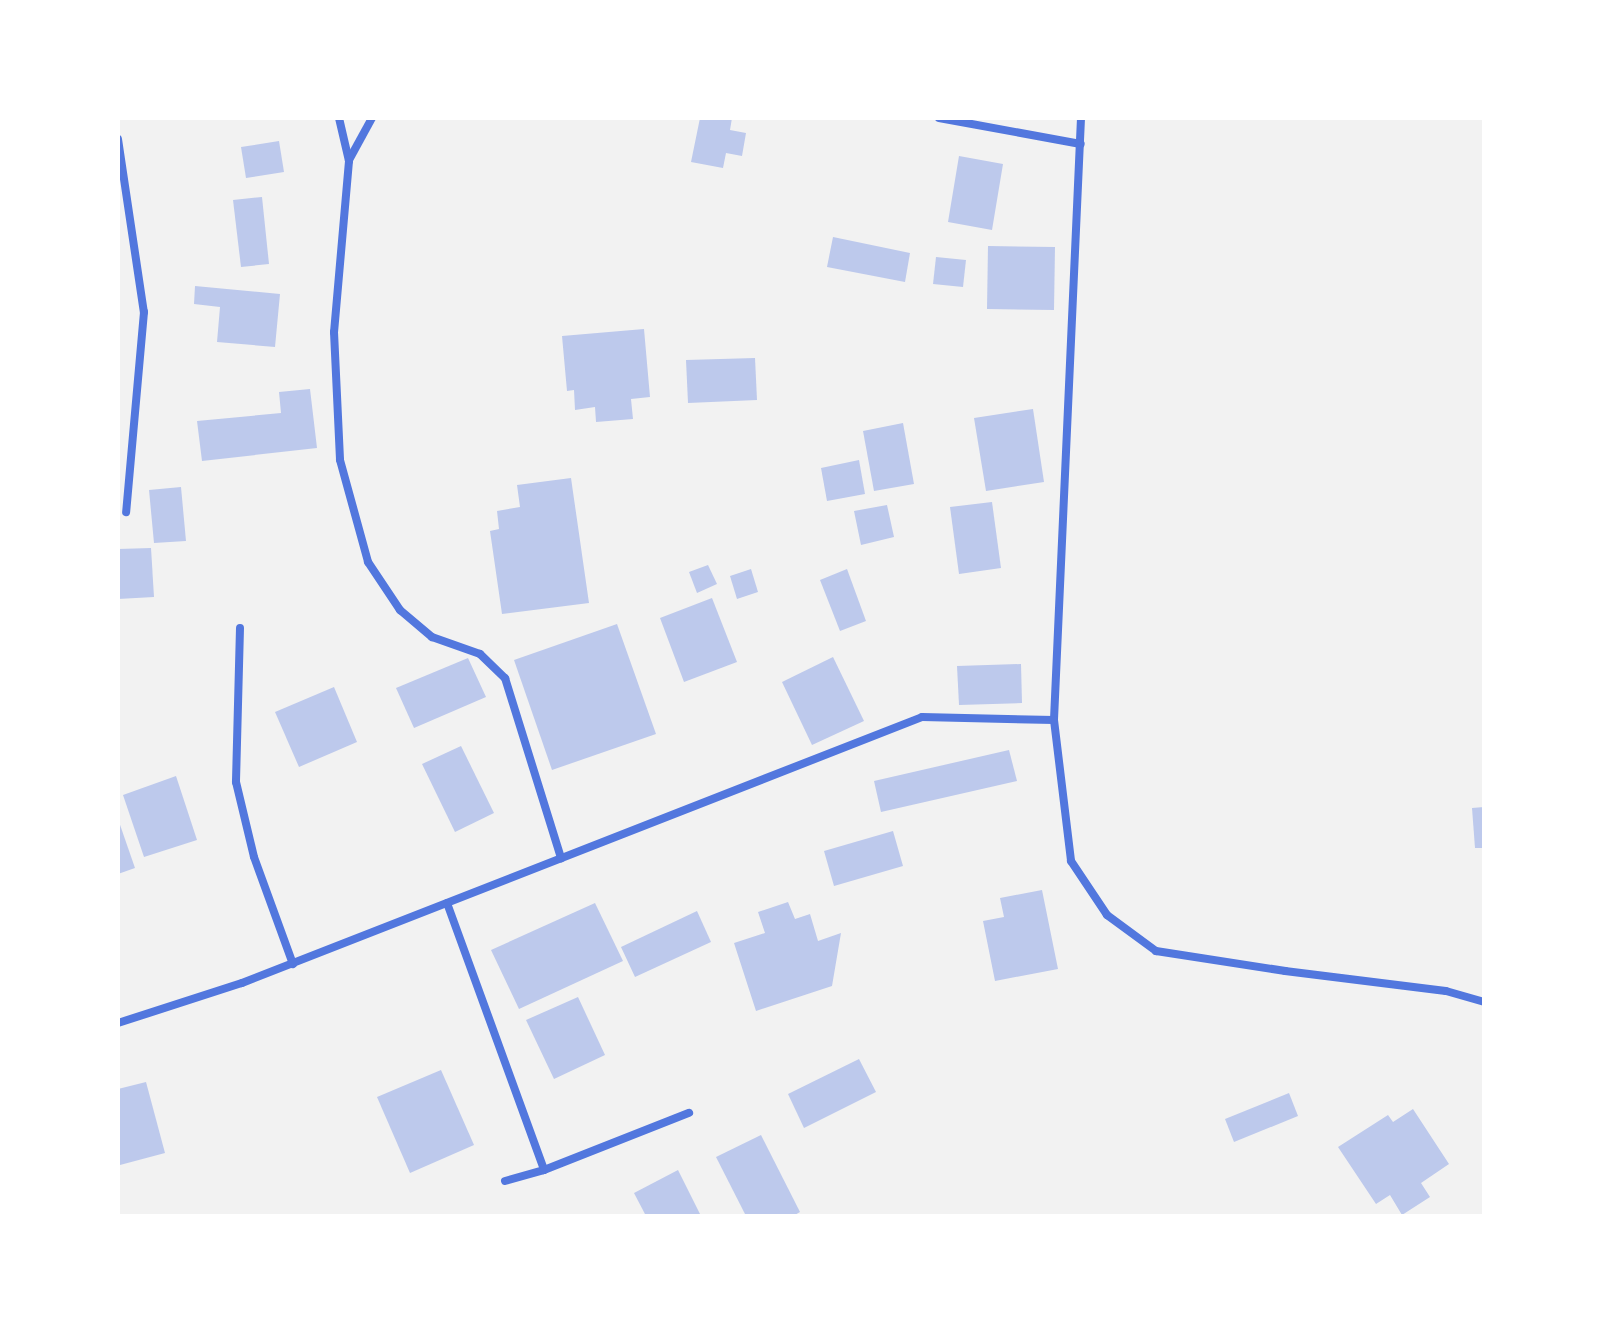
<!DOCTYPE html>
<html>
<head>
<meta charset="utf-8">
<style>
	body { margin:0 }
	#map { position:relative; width:1602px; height:1334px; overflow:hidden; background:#f2f2f2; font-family:"Noto Serif",serif }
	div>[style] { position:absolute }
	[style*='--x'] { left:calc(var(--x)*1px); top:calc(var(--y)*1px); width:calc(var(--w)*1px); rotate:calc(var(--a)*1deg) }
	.building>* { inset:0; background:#bdc9ec }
	.minor>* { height:8px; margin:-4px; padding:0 4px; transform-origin:4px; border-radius:4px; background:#5277de }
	span { translate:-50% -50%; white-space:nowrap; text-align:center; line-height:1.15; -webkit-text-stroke:8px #fff; paint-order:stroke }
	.frame { position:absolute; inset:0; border:120px solid #fff; pointer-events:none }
</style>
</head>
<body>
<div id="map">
	<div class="building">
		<div style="clip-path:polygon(700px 118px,732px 118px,730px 130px,746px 133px,742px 156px,726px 153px,723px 168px,691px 162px)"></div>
		<div style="clip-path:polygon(279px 141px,284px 172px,246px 178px,241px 147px)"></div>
		<div style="clip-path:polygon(959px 156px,1003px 164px,992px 230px,948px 222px)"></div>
		<div style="clip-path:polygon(262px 197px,269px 264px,241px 267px,233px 200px)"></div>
		<div style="clip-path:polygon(833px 237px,910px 253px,905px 282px,827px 267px)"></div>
		<div style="clip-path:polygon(988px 246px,1055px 247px,1054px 310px,987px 309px)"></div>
		<div style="clip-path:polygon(936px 257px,966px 260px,963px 287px,933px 284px)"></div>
		<div style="clip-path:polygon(195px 286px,280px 294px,275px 347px,217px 342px,220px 307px,194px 304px)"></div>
		<div style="clip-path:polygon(644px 329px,650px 397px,631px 399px,633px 419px,596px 422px,595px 407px,575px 410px,574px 390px,567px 391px,562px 336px)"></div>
		<div style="clip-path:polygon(755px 358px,757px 400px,688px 403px,686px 360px)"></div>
		<div style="clip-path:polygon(310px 389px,317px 448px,202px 461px,197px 421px,281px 413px,279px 392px)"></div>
		<div style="clip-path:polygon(1033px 409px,1044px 482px,986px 491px,974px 418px)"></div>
		<div style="clip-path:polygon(903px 423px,914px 484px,874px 491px,863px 431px)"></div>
		<div style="clip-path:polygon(859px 460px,865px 494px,827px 501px,821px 468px)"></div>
		<div style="clip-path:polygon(571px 478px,589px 603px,502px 614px,490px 531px,499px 529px,497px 511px,520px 507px,517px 485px)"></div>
		<div style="clip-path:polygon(181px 487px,186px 541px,154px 543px,149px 490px)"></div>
		<div style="clip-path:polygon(992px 502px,1001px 568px,959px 574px,950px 507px)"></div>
		<div style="clip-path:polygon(887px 505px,894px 537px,861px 545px,854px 511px)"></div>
		<div style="clip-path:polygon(151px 548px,154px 597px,118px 599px,118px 549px)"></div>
		<div style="clip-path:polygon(708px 565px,717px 584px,697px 593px,689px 572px)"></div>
		<div style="clip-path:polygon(751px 569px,758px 592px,737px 599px,730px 576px)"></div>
		<div style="clip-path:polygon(847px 569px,866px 621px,840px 631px,820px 580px)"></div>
		<div style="clip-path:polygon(712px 598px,737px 662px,684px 682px,660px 618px)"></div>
		<div style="clip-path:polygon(617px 624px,656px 734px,552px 770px,514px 660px)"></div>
		<div style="clip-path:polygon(833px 657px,864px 721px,812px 745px,782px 682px)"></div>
		<div style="clip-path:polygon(468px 658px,486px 697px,414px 728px,396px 688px)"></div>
		<div style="clip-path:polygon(1021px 664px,1022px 703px,959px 705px,957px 666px)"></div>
		<div style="clip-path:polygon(334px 687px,357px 742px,299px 767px,275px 712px)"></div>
		<div style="clip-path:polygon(461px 746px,494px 813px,455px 832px,422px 764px)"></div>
		<div style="clip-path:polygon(1009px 750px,1017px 781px,881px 812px,874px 781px)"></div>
		<div style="clip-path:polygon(176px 776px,197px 840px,144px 857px,123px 795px)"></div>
		<div style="clip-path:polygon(1484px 807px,1484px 848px,1475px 848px,1472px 808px)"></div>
		<div style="clip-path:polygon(118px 819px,135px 868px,118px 874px)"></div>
		<div style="clip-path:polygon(893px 831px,903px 866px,834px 886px,824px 851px)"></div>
		<div style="clip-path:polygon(1042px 890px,1058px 969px,995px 981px,983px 921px,1004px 917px,1000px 898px)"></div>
		<div style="clip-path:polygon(788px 902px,795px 919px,810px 914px,818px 941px,841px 933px,832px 986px,756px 1011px,734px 943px,765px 933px,758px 912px)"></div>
		<div style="clip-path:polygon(595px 903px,623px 961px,519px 1009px,491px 950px)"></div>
		<div style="clip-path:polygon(697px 911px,711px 942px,635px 977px,621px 947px)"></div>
		<div style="clip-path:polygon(578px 997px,605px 1055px,554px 1079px,526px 1020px)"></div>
		<div style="clip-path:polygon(859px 1059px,876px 1092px,804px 1128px,788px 1094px)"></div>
		<div style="clip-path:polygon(441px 1070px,474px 1145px,410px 1173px,377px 1097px)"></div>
		<div style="clip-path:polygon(146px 1082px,165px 1153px,120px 1165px,118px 1089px)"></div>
		<div style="clip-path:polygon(1289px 1093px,1298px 1116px,1234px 1142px,1225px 1119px)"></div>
		<div style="clip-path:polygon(1413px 1109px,1449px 1164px,1421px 1183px,1430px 1197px,1402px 1215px,1390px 1195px,1376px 1204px,1338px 1147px,1388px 1115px,1393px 1122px)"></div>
		<div style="clip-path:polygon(761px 1135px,800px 1212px,793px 1216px,746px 1216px,716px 1157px)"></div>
		<div style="clip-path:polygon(678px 1170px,701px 1216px,646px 1216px,634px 1193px)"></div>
	</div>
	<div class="minor">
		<div style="--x:339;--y:118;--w:44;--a:76.9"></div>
		<div style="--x:349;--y:161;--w:172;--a:95"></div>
		<div style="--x:334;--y:332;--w:128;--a:87.3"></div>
		<div style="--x:340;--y:460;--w:106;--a:74.6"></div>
		<div style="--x:368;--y:562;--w:58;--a:56.3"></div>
		<div style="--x:400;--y:610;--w:42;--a:40.2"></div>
		<div style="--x:432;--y:637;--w:51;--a:19.5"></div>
		<div style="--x:480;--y:654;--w:35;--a:44"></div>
		<div style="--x:505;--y:678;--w:189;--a:72.7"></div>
		<div style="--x:939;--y:118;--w:144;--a:10.4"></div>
		<div style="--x:1081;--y:118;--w:603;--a:92.57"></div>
		<div style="--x:1054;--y:720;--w:142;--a:83.1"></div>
		<div style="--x:1071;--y:861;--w:65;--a:56.3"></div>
		<div style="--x:1107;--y:915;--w:61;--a:36.3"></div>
		<div style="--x:1156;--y:951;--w:131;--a:8.8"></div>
		<div style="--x:1285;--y:971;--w:162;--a:7.1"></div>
		<div style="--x:1446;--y:991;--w:40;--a:16"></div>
		<div style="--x:118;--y:139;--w:175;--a:81.5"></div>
		<div style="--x:144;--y:312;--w:201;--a:95.1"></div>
		<div style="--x:349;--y:160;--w:48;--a:-61.3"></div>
		<div style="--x:240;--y:628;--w:154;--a:91.5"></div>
		<div style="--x:236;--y:782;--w:77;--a:76.5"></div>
		<div style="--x:254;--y:857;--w:114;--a:70"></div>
		<div style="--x:447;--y:903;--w:284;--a:70"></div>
		<div style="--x:118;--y:1023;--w:130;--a:-17.9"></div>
		<div style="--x:242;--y:983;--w:730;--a:-21.36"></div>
		<div style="--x:922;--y:717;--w:132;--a:1.3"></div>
		<div style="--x:505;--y:1181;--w:41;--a:-15.8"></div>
		<div style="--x:544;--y:1170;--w:156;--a:-21.5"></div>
	</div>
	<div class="frame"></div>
</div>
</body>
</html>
